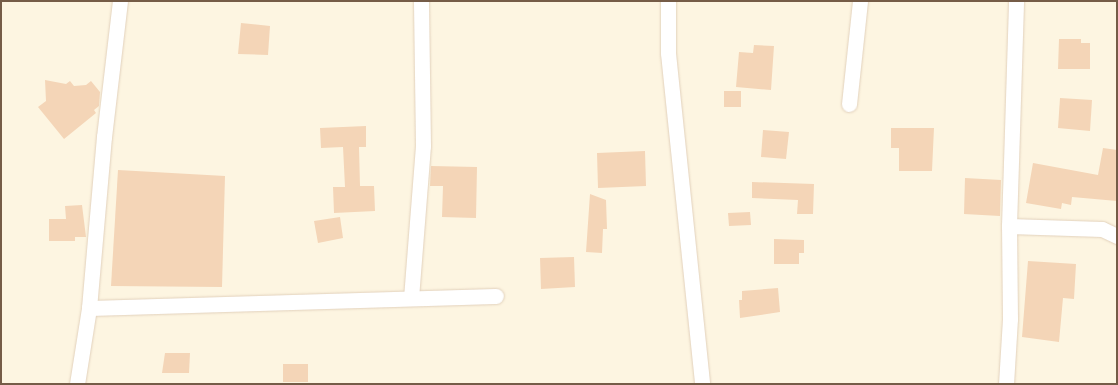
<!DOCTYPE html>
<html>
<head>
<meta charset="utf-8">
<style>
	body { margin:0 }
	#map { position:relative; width:1118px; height:385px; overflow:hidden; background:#fdf5e1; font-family:Montserrat,sans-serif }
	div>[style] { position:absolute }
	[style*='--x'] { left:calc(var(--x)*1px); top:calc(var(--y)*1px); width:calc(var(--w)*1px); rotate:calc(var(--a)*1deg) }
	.building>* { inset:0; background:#f4d5b7 }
	.roads { filter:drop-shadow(0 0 1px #e2d1bc) drop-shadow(0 0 1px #e2d1bc) }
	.street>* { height:15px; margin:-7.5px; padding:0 7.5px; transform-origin:7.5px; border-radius:7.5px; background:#fff }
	span { translate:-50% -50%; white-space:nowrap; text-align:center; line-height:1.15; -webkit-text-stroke:3px #fff8e8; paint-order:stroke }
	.frame { position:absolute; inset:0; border:2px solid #755c47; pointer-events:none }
</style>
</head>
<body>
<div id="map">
	<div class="building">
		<div style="clip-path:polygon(241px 23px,270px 26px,268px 55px,238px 54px)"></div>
		<div style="clip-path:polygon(1059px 39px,1081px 39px,1081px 43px,1090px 43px,1090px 69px,1058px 69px)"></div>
		<div style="clip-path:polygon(754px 45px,774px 46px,771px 90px,736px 87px,739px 52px,753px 53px)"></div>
		<div style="clip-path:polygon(45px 80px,66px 84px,70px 81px,74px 86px,86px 85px,91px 81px,100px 92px,99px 106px,94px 110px,96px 113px,64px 139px,38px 107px,46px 101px)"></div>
		<div style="clip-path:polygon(724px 91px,741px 91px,741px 107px,724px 107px)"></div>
		<div style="clip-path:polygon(1060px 98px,1092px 100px,1090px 131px,1058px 128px)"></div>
		<div style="clip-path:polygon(366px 126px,366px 147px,359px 147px,360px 186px,374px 186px,375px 211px,334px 213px,333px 187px,345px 187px,343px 147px,321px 148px,320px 128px)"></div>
		<div style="clip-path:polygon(891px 128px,934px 128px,932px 171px,899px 171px,899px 148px,891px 148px)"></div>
		<div style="clip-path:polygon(763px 130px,789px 132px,786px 159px,761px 157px)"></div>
		<div style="clip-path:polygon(1103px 148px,1117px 150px,1117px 201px,1072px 197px,1071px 205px,1062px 203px,1061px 209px,1026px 203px,1033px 163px,1098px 175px)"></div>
		<div style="clip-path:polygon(645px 151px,646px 186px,598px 188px,597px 153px)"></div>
		<div style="clip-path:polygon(431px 166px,477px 167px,476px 218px,442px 217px,443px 186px,430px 186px)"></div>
		<div style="clip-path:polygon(118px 170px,225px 176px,222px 287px,111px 286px)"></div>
		<div style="clip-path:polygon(965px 178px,1001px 180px,1000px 216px,964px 214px)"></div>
		<div style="clip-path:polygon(752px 182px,814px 184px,813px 214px,797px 214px,798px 200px,752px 198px)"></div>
		<div style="clip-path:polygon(590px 194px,606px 200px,607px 229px,603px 229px,602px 253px,586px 252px)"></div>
		<div style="clip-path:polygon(82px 205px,86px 237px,75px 237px,75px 241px,49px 241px,49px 219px,66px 219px,65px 206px)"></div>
		<div style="clip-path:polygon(750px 212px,751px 225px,729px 226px,728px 213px)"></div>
		<div style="clip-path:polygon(340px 217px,343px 238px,318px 243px,314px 221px)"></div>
		<div style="clip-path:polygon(774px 239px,804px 240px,804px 253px,799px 253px,799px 264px,774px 264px)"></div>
		<div style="clip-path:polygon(574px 257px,575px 287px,541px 289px,540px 258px)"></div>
		<div style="clip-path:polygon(1028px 261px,1076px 264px,1074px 299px,1063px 298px,1059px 342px,1022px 337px)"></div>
		<div style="clip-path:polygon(778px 288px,780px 312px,740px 318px,739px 300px,742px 300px,742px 291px)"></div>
		<div style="clip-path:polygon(165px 353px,190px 353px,189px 373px,162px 373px)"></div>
		<div style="clip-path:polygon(283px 364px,308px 364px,308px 382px,283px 382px)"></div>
	</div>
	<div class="roads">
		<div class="street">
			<div style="--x:668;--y:1;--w:52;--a:90"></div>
			<div style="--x:668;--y:53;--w:333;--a:84.1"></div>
			<div style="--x:849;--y:104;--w:104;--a:-83.9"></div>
			<div style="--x:1009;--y:226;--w:93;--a:1.8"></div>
			<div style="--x:1102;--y:229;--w:17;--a:25"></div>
			<div style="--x:411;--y:298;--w:152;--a:-85.5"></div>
			<div style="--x:423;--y:146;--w:145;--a:-90.8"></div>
			<div style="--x:89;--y:308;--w:407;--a:-1.7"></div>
			<div style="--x:77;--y:384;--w:77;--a:-81"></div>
			<div style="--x:89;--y:308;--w:172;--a:-85"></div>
			<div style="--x:104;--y:137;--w:137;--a:-83.3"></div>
			<div style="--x:1006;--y:384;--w:65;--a:-86.5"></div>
			<div style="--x:1010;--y:319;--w:93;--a:-90.6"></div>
			<div style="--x:1009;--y:226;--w:225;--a:-88.2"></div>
		</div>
	</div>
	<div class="frame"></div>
</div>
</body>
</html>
